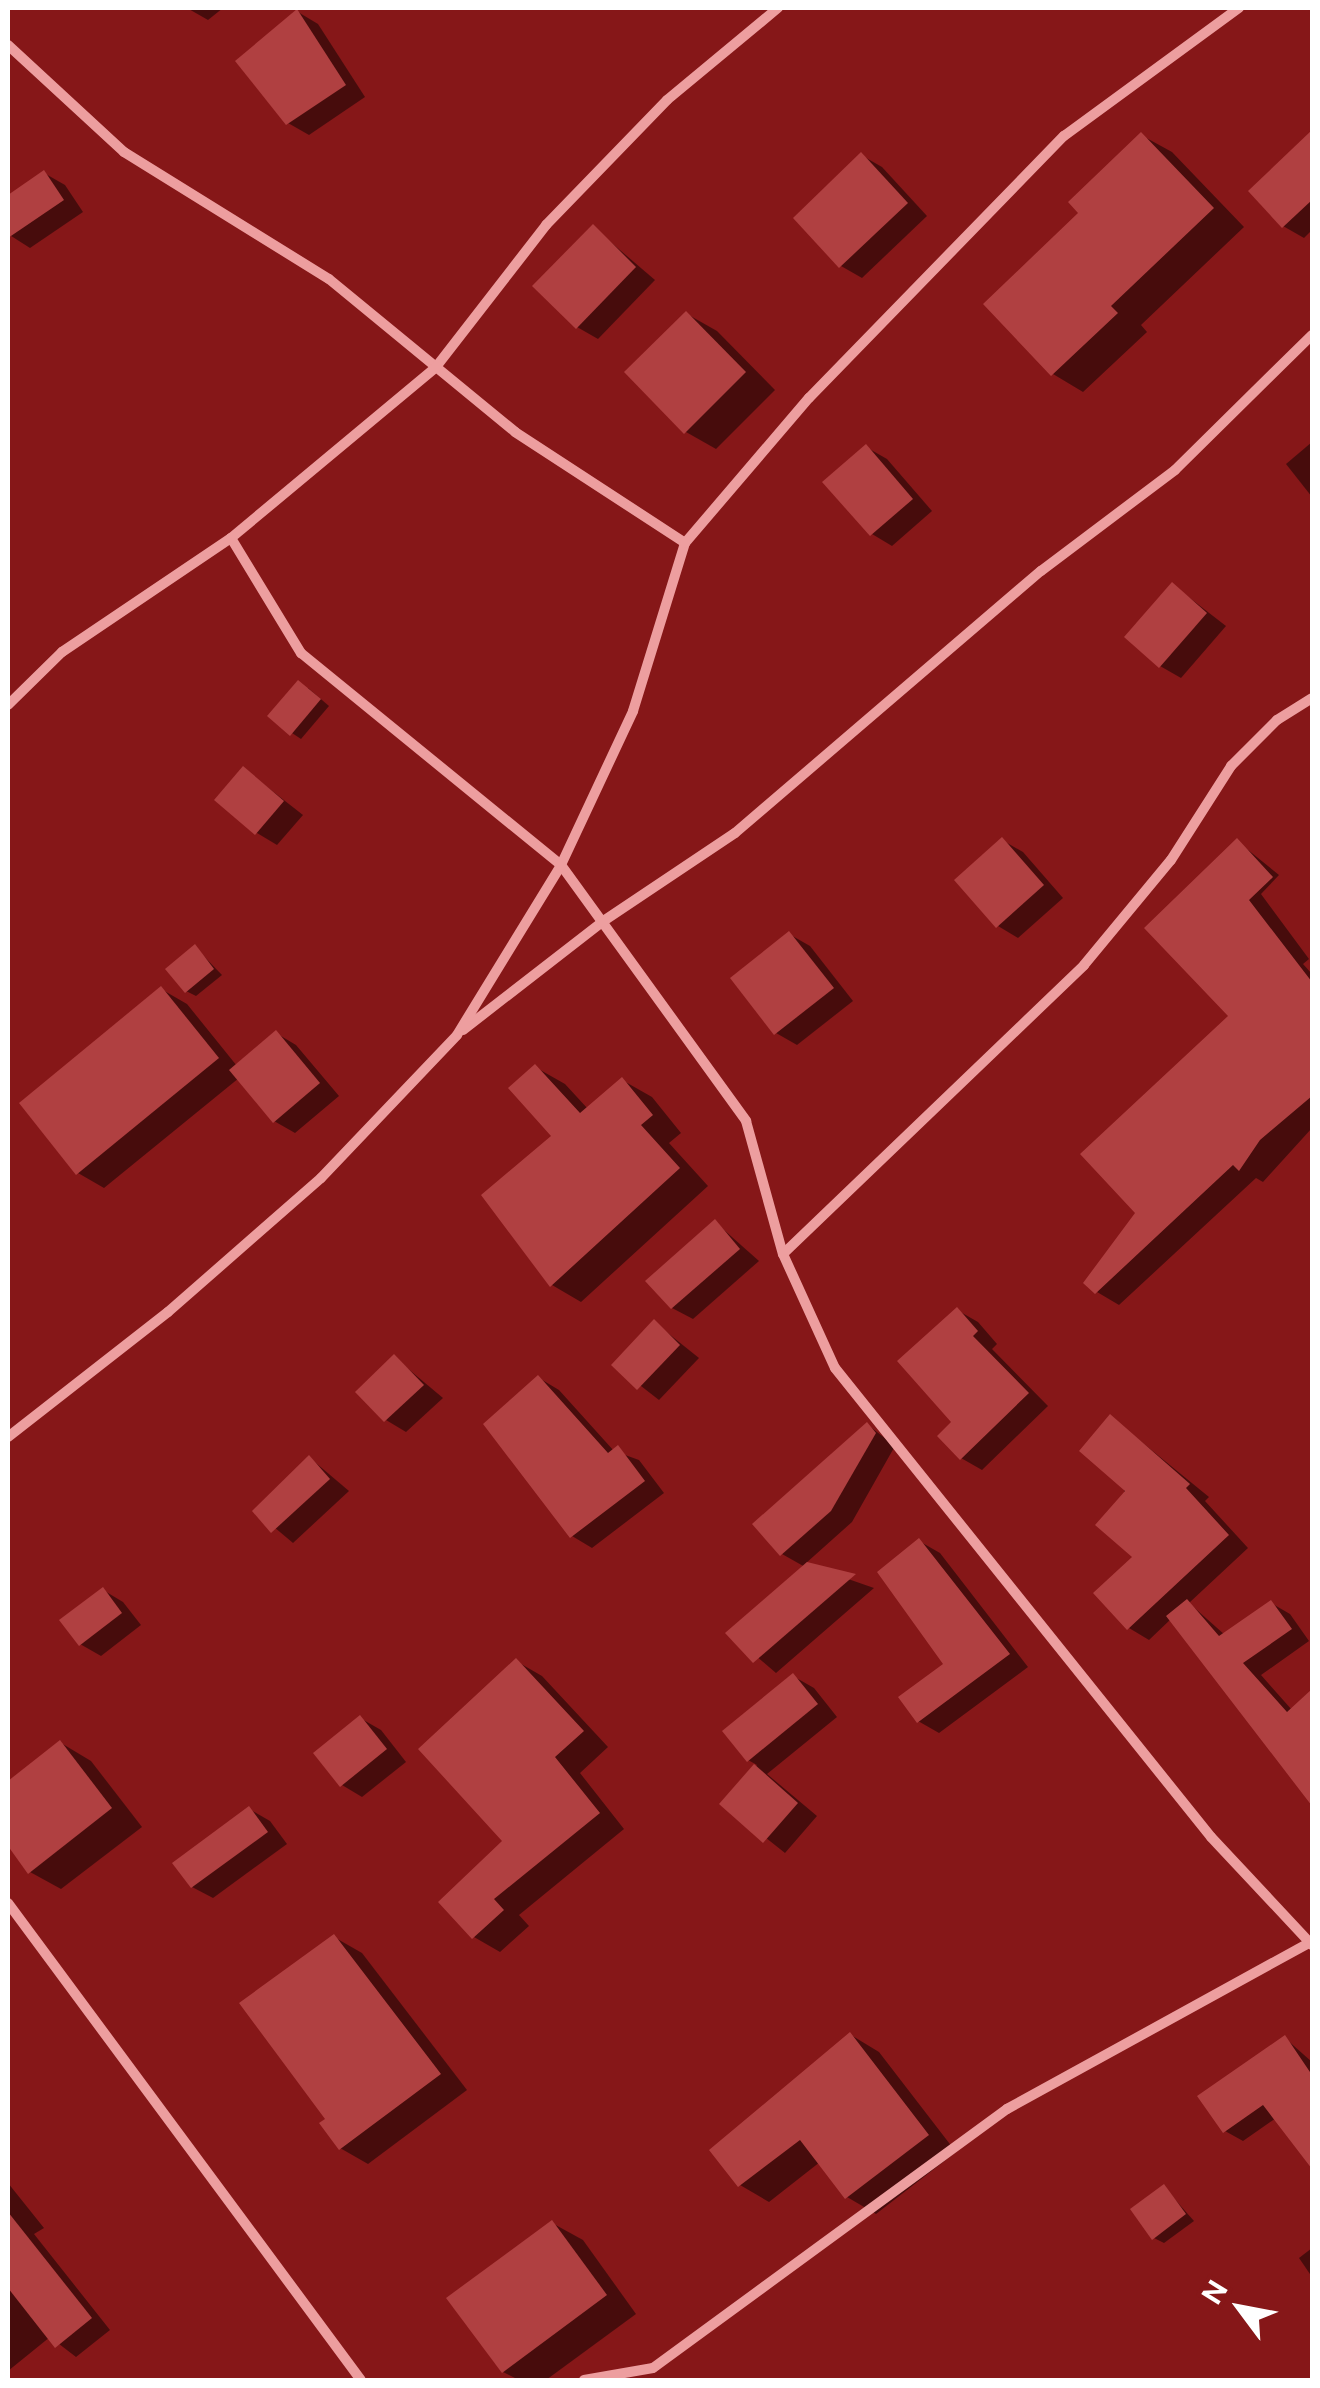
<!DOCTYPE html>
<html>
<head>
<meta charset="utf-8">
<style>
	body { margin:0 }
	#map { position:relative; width:1320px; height:2388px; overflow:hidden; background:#861718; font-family:"Public Sans",sans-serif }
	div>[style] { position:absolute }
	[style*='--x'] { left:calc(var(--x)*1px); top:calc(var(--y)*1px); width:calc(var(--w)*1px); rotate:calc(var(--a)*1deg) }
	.shadow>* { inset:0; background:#0007 }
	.building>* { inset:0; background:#b04041 }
	.street>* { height:10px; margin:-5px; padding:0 5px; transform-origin:5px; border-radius:5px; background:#ed9e9f }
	span { translate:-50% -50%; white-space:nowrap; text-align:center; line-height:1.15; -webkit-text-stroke:8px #861718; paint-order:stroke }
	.frame { position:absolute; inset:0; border:10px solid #fff; pointer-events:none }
	.north { position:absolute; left:1190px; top:2258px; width:100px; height:100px; -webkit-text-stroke:8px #861718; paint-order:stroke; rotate:302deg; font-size:28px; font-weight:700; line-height:40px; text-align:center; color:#fff }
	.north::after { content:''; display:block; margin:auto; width:35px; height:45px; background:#fff; clip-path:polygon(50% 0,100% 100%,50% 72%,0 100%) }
</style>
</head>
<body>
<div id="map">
	<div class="shadow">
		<div style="clip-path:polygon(187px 8px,223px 8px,208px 20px)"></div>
		<div style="clip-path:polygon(298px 12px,318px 24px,365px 97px,309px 135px,288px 123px)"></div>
		<div style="clip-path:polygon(1141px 135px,1172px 152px,1244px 227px,1141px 325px,1147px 332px,1083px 392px,1053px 374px,1082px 213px)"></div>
		<div style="clip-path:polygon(1312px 144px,1312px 230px,1304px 238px,1283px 226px)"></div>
		<div style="clip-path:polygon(861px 155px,882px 167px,927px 216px,862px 278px,841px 266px,796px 218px)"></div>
		<div style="clip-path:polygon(44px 173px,65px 185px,83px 212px,30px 248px,8px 234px,8px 198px)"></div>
		<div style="clip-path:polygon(593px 227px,655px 280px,598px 339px,577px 327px)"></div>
		<div style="clip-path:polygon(687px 314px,717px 331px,775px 390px,716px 449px,686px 432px)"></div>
		<div style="clip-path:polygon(1312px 442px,1312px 497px,1286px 464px)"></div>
		<div style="clip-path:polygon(866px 447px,887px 459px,932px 511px,892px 546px,872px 534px)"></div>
		<div style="clip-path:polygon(1173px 585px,1226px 626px,1181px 678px,1160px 666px)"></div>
		<div style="clip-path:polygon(308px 688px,329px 706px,301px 739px,292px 733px)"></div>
		<div style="clip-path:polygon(244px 769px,303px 815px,277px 845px,257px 833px)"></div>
		<div style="clip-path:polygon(1002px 840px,1023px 852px,1063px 898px,1018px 938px,998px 926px)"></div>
		<div style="clip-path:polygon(1237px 841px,1279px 875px,1261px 894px,1309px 959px,1303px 964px,1312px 974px,1312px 1128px,1263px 1182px,1256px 1178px,1119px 1305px,1097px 1292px,1231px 1016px)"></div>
		<div style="clip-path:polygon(789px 934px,810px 946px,853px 1001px,797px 1045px,776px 1033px)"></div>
		<div style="clip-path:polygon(195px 947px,222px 975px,196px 996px,186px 991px)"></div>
		<div style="clip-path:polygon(161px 989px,187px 1004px,237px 1066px,276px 1033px,296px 1045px,339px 1096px,295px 1133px,274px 1121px,239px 1078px,104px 1188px,78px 1173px)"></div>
		<div style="clip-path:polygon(535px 1067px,565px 1084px,588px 1109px,622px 1080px,652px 1097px,681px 1133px,669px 1143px,708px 1186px,581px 1302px,552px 1285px,485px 1195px,555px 1137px)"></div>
		<div style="clip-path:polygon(715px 1222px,759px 1261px,693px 1319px,672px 1308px)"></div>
		<div style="clip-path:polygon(957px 1310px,978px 1322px,997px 1344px,992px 1349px,1048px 1406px,982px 1470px,961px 1458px,955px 1422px)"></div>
		<div style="clip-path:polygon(654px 1322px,699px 1358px,659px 1400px,614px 1365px)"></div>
		<div style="clip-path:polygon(394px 1357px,443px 1398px,406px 1432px,386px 1420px)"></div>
		<div style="clip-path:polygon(539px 1378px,559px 1390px,614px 1451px,639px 1460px,664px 1493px,592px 1548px,572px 1536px)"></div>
		<div style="clip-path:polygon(1111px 1417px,1209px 1497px,1205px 1501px,1248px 1548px,1189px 1603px,1225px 1635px,1271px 1603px,1290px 1614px,1309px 1641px,1261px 1675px,1292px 1710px,1312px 1692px,1312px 1810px,1308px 1790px,1171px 1619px,1149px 1640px,1129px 1628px,1136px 1557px)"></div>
		<div style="clip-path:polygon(868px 1425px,895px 1446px,852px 1522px,805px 1564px,874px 1588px,776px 1673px,729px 1633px,805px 1567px,782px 1554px)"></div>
		<div style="clip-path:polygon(310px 1458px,349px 1491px,293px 1543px,255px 1511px)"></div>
		<div style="clip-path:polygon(919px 1541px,940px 1553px,1028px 1667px,939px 1733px,918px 1721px,946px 1664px)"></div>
		<div style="clip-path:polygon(103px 1590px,123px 1602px,141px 1625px,101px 1656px,80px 1644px)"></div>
		<div style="clip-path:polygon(516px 1661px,542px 1676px,608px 1747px,580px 1773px,624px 1829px,519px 1915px,529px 1926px,500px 1952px,474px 1937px,506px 1841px)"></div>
		<div style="clip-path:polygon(793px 1676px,814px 1688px,837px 1717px,767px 1774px,817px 1816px,785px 1853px,723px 1804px,757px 1765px,748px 1760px)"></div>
		<div style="clip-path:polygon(360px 1718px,381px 1730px,406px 1762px,362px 1797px,342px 1785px)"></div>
		<div style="clip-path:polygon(61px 1743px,91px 1761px,142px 1827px,61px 1889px,30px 1872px,8px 1842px,8px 1784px)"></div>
		<div style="clip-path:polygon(249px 1809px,270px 1821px,287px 1844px,213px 1898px,192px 1887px)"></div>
		<div style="clip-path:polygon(334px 1937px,362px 1953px,467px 2090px,368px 2164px,340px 2148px,328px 2120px)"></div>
		<div style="clip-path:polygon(851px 2035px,879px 2052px,956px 2152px,876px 2214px,847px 2197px,820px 2162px,769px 2202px,740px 2185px)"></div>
		<div style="clip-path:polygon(1285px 2038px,1312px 2062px,1312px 2165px,1276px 2118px,1243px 2141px,1225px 2131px)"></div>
		<div style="clip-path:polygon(8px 2183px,44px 2228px,34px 2234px,110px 2330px,76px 2357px,50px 2337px,8px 2371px)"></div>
		<div style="clip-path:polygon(1164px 2187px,1194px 2221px,1164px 2243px,1154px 2238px)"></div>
		<div style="clip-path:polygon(552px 2223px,583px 2240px,636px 2314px,546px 2380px,519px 2380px,503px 2372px)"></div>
		<div style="clip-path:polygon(1312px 2248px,1312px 2277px,1299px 2258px)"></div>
	</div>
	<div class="building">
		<div style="clip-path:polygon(297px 9px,346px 85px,286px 125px,235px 61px)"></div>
		<div style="clip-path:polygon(1312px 130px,1312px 200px,1282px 228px,1248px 191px)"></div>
		<div style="clip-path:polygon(1141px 132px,1214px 208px,1111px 306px,1118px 313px,1051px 376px,983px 304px,1078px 213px,1068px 202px)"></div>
		<div style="clip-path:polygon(861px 152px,908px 203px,839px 268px,793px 218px)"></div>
		<div style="clip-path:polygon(44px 170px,64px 200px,8px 238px,8px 195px)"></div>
		<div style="clip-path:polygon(593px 224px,636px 267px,576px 329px,532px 286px)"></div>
		<div style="clip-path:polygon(686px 311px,746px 372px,684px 434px,624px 372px)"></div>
		<div style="clip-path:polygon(866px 444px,913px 499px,870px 536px,822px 482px)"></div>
		<div style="clip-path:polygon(1172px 582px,1207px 613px,1159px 668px,1124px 637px)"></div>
		<div style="clip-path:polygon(298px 680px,321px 699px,290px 736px,267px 716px)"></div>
		<div style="clip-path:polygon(243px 766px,284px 801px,255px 835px,214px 800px)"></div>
		<div style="clip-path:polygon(1002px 837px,1044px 885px,996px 928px,954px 880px)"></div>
		<div style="clip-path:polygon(1237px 838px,1273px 877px,1249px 900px,1312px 982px,1312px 1096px,1260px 1140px,1239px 1171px,1233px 1165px,1095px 1294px,1083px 1283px,1135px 1213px,1080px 1154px,1228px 1016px,1144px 928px)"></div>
		<div style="clip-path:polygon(789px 931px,834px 988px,774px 1035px,730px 978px)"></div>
		<div style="clip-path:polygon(195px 944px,214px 969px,185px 993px,165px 969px)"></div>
		<div style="clip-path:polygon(161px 986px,219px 1058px,76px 1175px,19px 1103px)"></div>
		<div style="clip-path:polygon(276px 1030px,320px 1083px,273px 1123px,229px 1070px)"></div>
		<div style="clip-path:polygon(535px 1064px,580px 1113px,622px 1077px,653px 1115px,641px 1125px,680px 1168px,550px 1287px,481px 1195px,551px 1136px,508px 1088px)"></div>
		<div style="clip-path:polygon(715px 1219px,740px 1249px,671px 1309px,645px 1281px)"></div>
		<div style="clip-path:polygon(957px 1307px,978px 1331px,973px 1336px,1029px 1393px,960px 1460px,937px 1436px,951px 1422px,897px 1361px)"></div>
		<div style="clip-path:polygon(654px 1319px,680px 1345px,637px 1390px,611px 1365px)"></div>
		<div style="clip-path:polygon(394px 1354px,424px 1385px,384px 1422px,355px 1392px)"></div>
		<div style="clip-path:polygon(538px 1375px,608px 1453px,618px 1445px,645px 1481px,570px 1538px,483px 1424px)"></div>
		<div style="clip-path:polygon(1110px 1414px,1190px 1484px,1186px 1488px,1229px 1535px,1127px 1630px,1093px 1593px,1132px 1557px,1095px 1525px,1125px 1491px,1079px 1451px)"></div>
		<div style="clip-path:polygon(867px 1422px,876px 1433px,831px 1511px,780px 1556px,752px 1524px)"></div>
		<div style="clip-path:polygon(309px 1455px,330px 1479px,271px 1533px,252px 1511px)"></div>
		<div style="clip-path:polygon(919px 1538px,1010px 1654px,917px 1723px,898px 1697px,943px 1664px,877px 1572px)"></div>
		<div style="clip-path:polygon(807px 1562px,856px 1574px,753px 1663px,725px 1633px)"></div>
		<div style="clip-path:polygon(103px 1587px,122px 1613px,79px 1646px,59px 1620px)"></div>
		<div style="clip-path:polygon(1187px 1599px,1219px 1636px,1271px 1600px,1292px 1629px,1243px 1663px,1287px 1712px,1312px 1689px,1312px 1806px,1166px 1616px)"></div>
		<div style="clip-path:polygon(516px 1658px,584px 1731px,555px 1757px,600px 1813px,494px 1899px,504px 1910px,472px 1939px,438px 1902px,502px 1841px,418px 1749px)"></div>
		<div style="clip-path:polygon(793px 1673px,818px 1704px,747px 1762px,722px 1731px)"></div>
		<div style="clip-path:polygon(360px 1715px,387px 1749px,340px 1787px,313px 1753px)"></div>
		<div style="clip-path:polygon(60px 1740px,112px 1808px,28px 1874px,8px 1846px,8px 1781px)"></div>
		<div style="clip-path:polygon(754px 1764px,798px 1803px,763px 1843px,719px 1804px)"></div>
		<div style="clip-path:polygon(249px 1806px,268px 1832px,191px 1888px,172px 1863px)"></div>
		<div style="clip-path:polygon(334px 1934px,441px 2074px,339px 2150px,319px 2123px,325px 2119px,239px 2003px)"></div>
		<div style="clip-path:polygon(850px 2032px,929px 2135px,845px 2199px,800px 2140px,738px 2187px,709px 2150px)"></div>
		<div style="clip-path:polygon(1285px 2035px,1312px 2075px,1312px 2169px,1263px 2105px,1223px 2133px,1197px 2096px)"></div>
		<div style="clip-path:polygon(1164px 2184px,1186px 2214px,1152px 2240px,1130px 2209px)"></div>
		<div style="clip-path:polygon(8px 2212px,92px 2318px,55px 2348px,8px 2288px)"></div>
		<div style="clip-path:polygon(552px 2220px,607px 2295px,502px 2373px,446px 2298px)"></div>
	</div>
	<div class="street">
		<div style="--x:8;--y:45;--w:158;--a:42.7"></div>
		<div style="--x:124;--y:152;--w:241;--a:31.8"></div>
		<div style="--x:329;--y:279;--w:241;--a:39.4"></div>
		<div style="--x:515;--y:432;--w:203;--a:33.1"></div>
		<div style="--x:231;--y:538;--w:135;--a:58.7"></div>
		<div style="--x:301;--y:653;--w:335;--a:39.2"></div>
		<div style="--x:561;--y:865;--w:316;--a:54.1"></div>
		<div style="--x:746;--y:1121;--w:138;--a:74.5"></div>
		<div style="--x:783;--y:1254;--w:125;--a:65.5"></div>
		<div style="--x:835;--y:1368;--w:601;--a:51.28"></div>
		<div style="--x:1211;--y:1837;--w:148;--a:46.9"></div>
		<div style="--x:8;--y:705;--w:76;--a:-44.5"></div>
		<div style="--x:62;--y:652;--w:204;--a:-34"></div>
		<div style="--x:231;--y:538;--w:267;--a:-39.8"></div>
		<div style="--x:436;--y:367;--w:180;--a:-52.2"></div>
		<div style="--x:546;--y:225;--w:174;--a:-45.9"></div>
		<div style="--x:667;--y:100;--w:144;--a:-39.7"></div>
		<div style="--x:463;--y:1030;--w:176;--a:-37.8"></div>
		<div style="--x:602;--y:922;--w:160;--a:-33.8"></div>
		<div style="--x:735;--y:833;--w:403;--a:-40.6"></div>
		<div style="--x:1041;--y:571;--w:168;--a:-37"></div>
		<div style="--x:1175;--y:470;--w:192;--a:-44.6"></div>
		<div style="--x:783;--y:1254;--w:417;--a:-43.8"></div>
		<div style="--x:1084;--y:965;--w:136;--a:-50.4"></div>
		<div style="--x:1171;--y:860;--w:112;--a:-57.4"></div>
		<div style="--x:1231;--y:766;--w:65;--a:-45"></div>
		<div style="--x:1277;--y:720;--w:41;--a:-32.2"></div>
		<div style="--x:8;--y:1437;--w:203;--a:-38"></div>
		<div style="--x:168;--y:1312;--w:203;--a:-41.2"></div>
		<div style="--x:321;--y:1178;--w:197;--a:-46.4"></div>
		<div style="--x:457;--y:1035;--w:199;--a:-58.5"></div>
		<div style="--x:561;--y:865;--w:170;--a:-64.9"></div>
		<div style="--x:633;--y:711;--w:176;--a:-72.8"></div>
		<div style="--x:685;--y:543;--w:191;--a:-49.5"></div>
		<div style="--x:809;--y:398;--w:366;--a:-45.8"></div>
		<div style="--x:1064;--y:136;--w:217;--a:-36.2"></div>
		<div style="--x:8;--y:1903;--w:593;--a:53.5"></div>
		<div style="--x:584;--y:2380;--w:70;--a:-9.9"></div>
		<div style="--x:653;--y:2368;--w:439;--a:-36.2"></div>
		<div style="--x:1007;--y:2109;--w:348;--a:-28.8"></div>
	</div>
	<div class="frame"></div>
	<div class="north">N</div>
</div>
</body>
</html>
